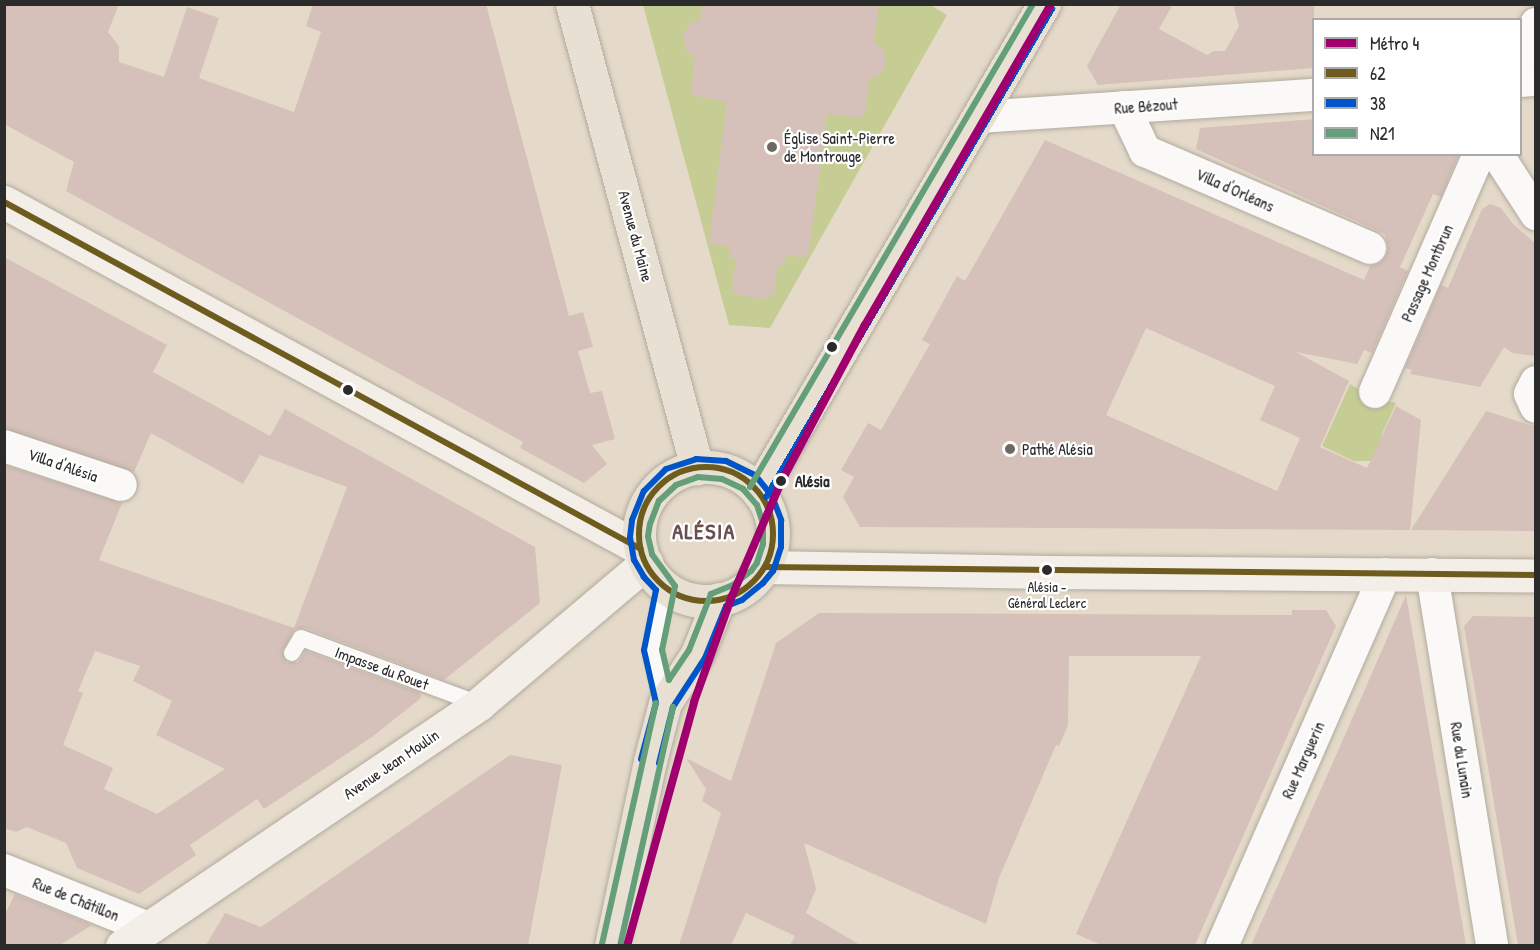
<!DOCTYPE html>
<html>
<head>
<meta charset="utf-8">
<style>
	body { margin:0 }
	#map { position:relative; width:1540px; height:950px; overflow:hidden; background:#e5dac9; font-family:"Patrick Hand",sans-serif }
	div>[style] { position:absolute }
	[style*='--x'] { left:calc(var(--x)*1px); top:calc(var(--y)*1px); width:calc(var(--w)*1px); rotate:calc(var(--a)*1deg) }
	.green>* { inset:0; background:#c6cd94 }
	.building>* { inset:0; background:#d5c1b9 }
	.roads { filter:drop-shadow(0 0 2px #b1aa9f) drop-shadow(0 0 2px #b1aa9f) }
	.service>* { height:16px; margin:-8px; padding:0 8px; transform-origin:8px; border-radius:8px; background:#fbf9f7 }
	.minor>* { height:32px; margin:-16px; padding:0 16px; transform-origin:16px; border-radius:16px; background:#fbf9f7 }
	.secondary>* { height:33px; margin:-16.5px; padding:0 16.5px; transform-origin:16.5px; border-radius:16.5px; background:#f3efe8 }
	.primary>* { height:33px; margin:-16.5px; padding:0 16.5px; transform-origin:16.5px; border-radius:16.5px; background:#e7e0d3 }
	.primary>.ring { margin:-16.5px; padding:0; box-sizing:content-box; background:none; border:33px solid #e7e0d3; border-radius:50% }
	.bus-1>* { height:6px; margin:-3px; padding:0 3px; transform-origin:3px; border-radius:3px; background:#6e5b1e }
	.bus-1>.ring { margin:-3px; padding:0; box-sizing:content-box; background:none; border:6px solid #6e5b1e; border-radius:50% }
	.bus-2>* { height:6px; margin:-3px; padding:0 3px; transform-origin:3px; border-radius:3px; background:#0055c8 }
	.bus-3>* { height:6px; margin:-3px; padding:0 3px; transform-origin:3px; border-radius:3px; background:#649f7a }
	.metro-1>* { height:8px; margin:-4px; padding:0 4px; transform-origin:4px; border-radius:4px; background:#a0006e }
	.dots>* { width:16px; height:16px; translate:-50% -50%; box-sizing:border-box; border:3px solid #fff; border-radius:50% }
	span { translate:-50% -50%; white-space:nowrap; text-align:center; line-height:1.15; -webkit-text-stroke:4.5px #fff; paint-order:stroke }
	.bus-label { font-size:14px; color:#2b2b2b }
	.street-label { font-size:16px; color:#2b2b2b }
	.poi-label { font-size:16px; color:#2b2b2b }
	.left { translate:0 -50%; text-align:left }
	.stop-label { font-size:16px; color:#2b2b2b; font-weight:700 }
	.district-label { font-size:22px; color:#6b504f; font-weight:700; letter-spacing:1.5px }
	.frame { position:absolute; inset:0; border:6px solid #2b2b2b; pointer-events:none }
	.legend { position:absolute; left:1312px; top:18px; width:210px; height:138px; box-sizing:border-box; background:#fff; border:2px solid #aaa; margin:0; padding:8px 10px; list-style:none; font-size:18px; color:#2b2b2b }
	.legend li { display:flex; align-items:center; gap:12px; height:30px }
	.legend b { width:30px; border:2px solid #aaa }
</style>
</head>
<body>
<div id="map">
	<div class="green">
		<div style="clip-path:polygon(929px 4px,947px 15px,770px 328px,729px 325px,643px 5px)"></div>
		<div style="clip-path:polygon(1350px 384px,1373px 398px,1396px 403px,1381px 436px,1390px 441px,1375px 461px,1354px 461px,1322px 446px)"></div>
	</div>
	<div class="building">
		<div style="clip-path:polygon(4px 4px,119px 4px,108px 32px,119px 46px,119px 62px,164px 77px,187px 7px,219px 18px,199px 78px,294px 112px,321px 32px,306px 26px,313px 4px,486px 4px,569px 316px,583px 312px,593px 347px,578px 351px,590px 393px,602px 391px,615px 439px,592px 445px,607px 464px,584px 483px,520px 448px,523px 442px,66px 191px,74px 162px,4px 124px)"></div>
		<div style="clip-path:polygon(703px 4px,879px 4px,874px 42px,883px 49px,886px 58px,885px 67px,880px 74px,869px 80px,864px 118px,827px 114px,808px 257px,786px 256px,784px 265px,778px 265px,774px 295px,768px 295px,768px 299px,738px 295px,738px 292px,732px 291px,736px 259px,729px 258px,730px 247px,709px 244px,727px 102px,691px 95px,695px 56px,686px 51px,683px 33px,690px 24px,700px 20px)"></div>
		<div style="clip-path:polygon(1121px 4px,1173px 4px,1159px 29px,1207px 55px,1214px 51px,1225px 51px,1239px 26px,1233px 4px,1314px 4px,1314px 68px,1098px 85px,1087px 66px)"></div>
		<div style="clip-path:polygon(evenodd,1314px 119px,1314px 154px,1459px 154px,1441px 197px,1433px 194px,1400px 267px,1408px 271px,1372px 353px,1364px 350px,1357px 364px,1296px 352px,1349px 381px,1320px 447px,1367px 468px,1396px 406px,1421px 420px,1410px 530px,860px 527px,843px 497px,854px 477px,841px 470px,868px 423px,881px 430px,930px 344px,922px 340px,957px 276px,965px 281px,1045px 140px,1364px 280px,1370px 266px,1380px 263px,1386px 256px,1388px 246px,1385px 234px,1196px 149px,1200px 128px,1314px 119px,1146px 328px,1275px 386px,1260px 420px,1300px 438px,1277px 491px,1106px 415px,1146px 328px)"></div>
		<div style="clip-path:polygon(1490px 204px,1501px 208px,1513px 224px,1536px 244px,1536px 356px,1512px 353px,1504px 347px,1480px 387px,1410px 374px,1412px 370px,1405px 368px,1441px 285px,1448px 288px,1482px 209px)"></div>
		<div style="clip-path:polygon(evenodd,4px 257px,167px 345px,153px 372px,270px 436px,285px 409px,535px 547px,540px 603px,444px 680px,305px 628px,295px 629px,282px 652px,287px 662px,298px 662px,306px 651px,420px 693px,421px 698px,372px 737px,264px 809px,257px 799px,190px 845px,196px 855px,139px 894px,77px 868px,66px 843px,27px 827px,16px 832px,4px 828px,4px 465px,122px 503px,99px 560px,294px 628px,347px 487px,260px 455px,243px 484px,151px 433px,134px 472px,4px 429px,4px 257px,95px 651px,140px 666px,133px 681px,172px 701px,156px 735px,225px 769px,157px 814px,104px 789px,113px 768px,63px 745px,83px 693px,78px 691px,95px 651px)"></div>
		<div style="clip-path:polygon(1486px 411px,1536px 427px,1536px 531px,1411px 530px)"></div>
		<div style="clip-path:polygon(1406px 595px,1466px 945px,1251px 945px,1338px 751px)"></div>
		<div style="clip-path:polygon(1292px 610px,1326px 610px,1336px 626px,1195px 945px,1101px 945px,1076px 934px,1201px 656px,1069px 656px,1068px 725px,1059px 746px,1056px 745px,999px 878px,986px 924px,804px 843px,816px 889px,806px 913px,860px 945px,790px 945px,795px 936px,746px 913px,731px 945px,679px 945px,721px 813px,702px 801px,706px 789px,686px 758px,731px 781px,776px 643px,819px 613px,1292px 615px)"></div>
		<div style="clip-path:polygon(1473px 616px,1536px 617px,1536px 945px,1518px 945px,1464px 626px)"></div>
		<div style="clip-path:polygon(510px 755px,562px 765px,528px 945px,206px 945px,225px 913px,261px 927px)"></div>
		<div style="clip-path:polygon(15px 894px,92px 925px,60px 945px,4px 945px,4px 916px)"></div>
	</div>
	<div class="roads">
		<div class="service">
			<div style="--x:292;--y:653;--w:17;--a:-59"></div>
			<div style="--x:301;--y:638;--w:190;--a:20.3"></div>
			<div style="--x:665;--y:701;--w:52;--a:-103.2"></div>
			<div style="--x:653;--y:650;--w:64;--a:-78.3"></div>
		</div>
		<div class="minor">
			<div style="--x:1520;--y:57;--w:37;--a:-64"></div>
			<div style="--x:1520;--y:81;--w:16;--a:-4"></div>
			<div style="--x:1124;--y:107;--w:49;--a:64.5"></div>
			<div style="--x:1145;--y:151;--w:245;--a:23.3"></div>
			<div style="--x:979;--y:117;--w:336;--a:-3.8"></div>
			<div style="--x:1497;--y:154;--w:72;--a:57"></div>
			<div style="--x:1536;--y:382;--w:13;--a:117"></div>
			<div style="--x:1530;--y:394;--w:14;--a:65"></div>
			<div style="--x:1375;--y:392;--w:260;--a:-66.4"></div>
			<div style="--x:4;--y:446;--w:123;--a:18.4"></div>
			<div style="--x:1432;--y:574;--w:377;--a:80.8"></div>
			<div style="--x:4;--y:870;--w:155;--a:21.9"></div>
			<div style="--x:1222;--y:946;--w:406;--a:-66.3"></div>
		</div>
		<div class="secondary">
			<div style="--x:4;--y:202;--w:725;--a:28.58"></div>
			<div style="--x:765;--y:567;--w:282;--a:1"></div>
			<div style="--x:1047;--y:572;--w:489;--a:0.4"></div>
			<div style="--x:122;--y:946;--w:431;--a:-34.1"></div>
			<div style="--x:479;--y:704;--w:219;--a:-40.2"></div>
		</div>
		<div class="primary">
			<div style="--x:572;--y:4;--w:481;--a:74.9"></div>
			<div class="ring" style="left:639px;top:467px;width:101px;height:101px"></div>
			<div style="--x:758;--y:492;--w:566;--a:-59.63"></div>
			<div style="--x:611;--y:946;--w:189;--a:-78.1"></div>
			<div style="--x:650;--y:761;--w:60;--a:-75.5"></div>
			<div style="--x:665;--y:703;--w:59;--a:-56.9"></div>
			<div style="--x:697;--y:654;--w:59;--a:-68.2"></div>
		</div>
	</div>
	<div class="bus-1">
		<div style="--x:4;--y:202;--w:725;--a:28.58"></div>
		<div class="ring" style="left:639px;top:467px;width:128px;height:128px"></div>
		<div style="--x:765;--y:567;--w:771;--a:0.59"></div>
	</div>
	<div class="bus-2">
		<div style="--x:766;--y:497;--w:566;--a:-59.63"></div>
		<div style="--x:641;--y:759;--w:58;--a:-75"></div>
		<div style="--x:656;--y:703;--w:54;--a:-102.8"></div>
		<div style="--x:644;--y:650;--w:61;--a:-78.7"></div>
		<div style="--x:656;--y:590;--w:18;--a:-133"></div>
		<div style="--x:644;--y:577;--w:20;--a:-120"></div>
		<div style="--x:634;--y:560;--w:23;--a:-100"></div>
		<div style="--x:630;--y:537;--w:17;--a:-83"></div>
		<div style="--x:632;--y:520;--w:31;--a:-68"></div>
		<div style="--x:644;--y:491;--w:31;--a:-45"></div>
		<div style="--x:666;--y:469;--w:32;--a:-18"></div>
		<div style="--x:696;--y:459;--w:30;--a:4"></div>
		<div style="--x:726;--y:461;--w:32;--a:26"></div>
		<div style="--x:755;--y:475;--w:27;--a:51"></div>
		<div style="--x:772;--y:496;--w:26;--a:69"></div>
		<div style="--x:781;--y:520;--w:27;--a:90"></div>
		<div style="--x:781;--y:547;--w:25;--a:108"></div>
		<div style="--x:773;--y:571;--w:16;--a:130"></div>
		<div style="--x:763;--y:583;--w:27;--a:141"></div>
		<div style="--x:742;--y:600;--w:17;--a:159"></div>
		<div style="--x:726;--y:606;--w:56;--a:112"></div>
		<div style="--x:705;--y:658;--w:59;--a:123.1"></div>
		<div style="--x:673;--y:707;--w:58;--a:104"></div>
	</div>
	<div class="bus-3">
		<div style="--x:698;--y:477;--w:24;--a:5"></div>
		<div style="--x:722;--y:479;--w:23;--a:25"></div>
		<div style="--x:743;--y:489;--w:21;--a:49"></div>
		<div style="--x:757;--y:505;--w:19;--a:72"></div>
		<div style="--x:763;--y:523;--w:21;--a:90"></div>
		<div style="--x:763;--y:544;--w:20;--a:108"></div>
		<div style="--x:757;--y:563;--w:10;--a:127"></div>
		<div style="--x:751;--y:571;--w:23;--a:142"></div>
		<div style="--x:733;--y:585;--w:24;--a:158"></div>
		<div style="--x:711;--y:594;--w:60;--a:111.4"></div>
		<div style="--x:689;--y:650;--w:36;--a:124"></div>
		<div style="--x:669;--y:680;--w:31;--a:-103"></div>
		<div style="--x:662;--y:650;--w:65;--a:-78.5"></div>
		<div style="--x:675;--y:586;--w:39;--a:-126"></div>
		<div style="--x:652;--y:554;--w:18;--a:-103"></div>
		<div style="--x:648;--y:536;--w:12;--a:-81"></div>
		<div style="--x:650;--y:524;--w:25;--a:-69"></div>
		<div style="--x:659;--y:501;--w:23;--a:-43"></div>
		<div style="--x:676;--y:485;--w:23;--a:-20"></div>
		<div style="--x:750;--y:487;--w:560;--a:-59.63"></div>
		<div style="--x:602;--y:944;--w:247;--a:-77.4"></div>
		<div style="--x:620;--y:946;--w:245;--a:-77.5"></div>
	</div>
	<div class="metro-1">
		<div style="--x:627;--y:946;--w:253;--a:-74.6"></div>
		<div style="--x:694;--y:702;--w:113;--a:-70.3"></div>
		<div style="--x:732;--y:596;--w:124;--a:-66.7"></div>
		<div style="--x:781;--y:482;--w:178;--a:-61.9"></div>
		<div style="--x:865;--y:325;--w:371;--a:-59.9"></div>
	</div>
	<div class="dots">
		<div style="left:772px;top:147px;background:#6c6862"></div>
		<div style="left:832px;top:347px;background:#2b2b2b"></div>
		<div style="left:348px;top:390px;background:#2b2b2b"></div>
		<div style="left:1010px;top:449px;background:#6c6862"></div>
		<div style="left:781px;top:481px;background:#2b2b2b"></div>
		<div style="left:1047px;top:570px;background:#2b2b2b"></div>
	</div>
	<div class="bus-label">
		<span style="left:1047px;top:595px">Alésia -<br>Général Leclerc</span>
	</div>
	<div class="street-label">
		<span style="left:1146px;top:106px;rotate:-4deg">Rue Bézout</span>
		<span style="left:1235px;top:190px;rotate:24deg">Villa d'Orléans</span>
		<span style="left:636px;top:236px;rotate:75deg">Avenue du Maine</span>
		<span style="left:1427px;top:273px;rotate:-66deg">Passage Montbrun</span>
		<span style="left:63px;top:465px;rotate:19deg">Villa d'Alésia</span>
		<span style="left:382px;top:668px;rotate:20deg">Impasse du Rouet</span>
		<span style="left:1303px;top:760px;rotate:-66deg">Rue Marguerin</span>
		<span style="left:1462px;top:760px;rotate:81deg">Rue du Lunain</span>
		<span style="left:391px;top:764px;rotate:-34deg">Avenue Jean Moulin</span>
		<span style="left:76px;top:899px;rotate:22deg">Rue de Châtillon</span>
	</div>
	<div class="poi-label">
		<span class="left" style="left:784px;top:147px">Église Saint-Pierre<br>de Montrouge</span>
		<span class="left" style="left:1022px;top:449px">Pathé Alésia</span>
	</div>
	<div class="stop-label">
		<span class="left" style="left:795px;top:481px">Alésia</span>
	</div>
	<div class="district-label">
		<span style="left:704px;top:532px">ALÉSIA</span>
	</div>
	<div class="frame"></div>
	<ul class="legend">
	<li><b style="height:8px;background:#a0006e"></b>Métro 4</li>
	<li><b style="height:8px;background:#6e5b1e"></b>62</li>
	<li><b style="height:8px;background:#0055c8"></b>38</li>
	<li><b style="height:8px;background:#649f7a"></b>N21</li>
	</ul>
</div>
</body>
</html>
